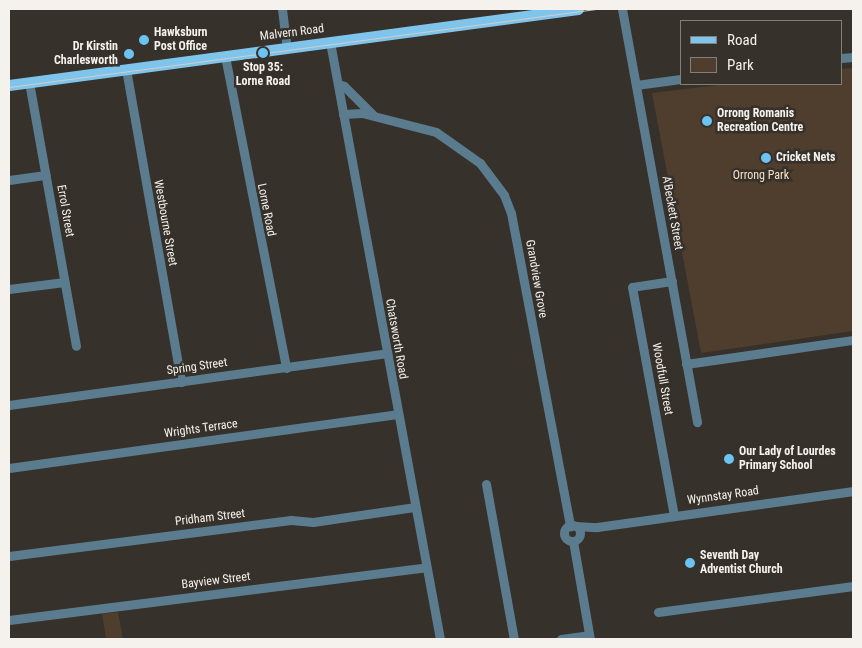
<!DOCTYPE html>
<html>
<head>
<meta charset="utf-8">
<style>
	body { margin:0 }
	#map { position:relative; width:862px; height:648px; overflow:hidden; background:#36312b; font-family:"Roboto Condensed",sans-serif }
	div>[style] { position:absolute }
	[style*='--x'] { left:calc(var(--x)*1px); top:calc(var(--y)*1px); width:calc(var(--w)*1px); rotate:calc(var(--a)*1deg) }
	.green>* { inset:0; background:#4f3e2e }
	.minor>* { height:9px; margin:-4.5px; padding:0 4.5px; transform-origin:4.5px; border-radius:4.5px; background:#5b7c8e }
	.minor>.ring { margin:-4.5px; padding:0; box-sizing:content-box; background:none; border:9px solid #5b7c8e; border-radius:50% }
	.major>* { height:11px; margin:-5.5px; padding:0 5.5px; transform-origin:5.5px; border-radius:5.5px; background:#7fc5eb }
	.tram>* { height:1px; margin:-0.5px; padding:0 0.5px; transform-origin:0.5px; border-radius:0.5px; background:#d2ceca }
	.dots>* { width:14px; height:14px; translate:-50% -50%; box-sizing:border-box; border:2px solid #36312b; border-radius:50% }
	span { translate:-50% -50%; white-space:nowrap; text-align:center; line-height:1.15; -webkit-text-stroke:5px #36312b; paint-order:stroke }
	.poi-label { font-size:12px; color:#f5f1ed; font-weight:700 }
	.left { translate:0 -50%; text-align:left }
	.right { translate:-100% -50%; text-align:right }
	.street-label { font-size:12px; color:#f5f1ed }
	.park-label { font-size:12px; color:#fadfc6 }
	.frame { position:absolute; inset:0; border:10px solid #f5f1ed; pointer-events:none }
	.legend { position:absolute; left:680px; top:20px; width:162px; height:65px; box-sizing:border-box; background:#36312b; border:1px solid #827e79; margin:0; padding:6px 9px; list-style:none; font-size:15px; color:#f5f1ed }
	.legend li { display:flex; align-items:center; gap:10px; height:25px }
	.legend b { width:25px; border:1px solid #827e79 }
</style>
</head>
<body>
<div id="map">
	<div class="green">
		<div style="clip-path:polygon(853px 68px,853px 331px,701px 353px,652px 93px,727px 84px,841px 84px,841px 69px)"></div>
		<div style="clip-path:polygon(118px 612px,123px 639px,106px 639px,102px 614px)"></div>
	</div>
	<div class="minor">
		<div style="--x:282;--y:9;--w:39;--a:83"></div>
		<div style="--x:622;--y:9;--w:420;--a:79.7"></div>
		<div style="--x:330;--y:42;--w:607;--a:79.56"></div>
		<div style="--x:225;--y:56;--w:318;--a:78.9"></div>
		<div style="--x:841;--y:58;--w:12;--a:-5"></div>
		<div style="--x:126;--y:69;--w:318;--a:80"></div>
		<div style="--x:29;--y:82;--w:268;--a:79.9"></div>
		<div style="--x:338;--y:84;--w:6;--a:18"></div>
		<div style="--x:344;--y:86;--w:41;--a:45"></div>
		<div style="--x:636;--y:85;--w:45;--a:-7.6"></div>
		<div style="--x:343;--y:114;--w:19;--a:-3"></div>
		<div style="--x:362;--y:113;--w:76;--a:14.4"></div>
		<div style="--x:436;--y:132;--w:54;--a:35.2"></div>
		<div style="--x:480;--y:163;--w:40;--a:53"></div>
		<div style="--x:504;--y:195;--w:19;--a:69"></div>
		<div style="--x:511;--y:213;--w:319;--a:79.3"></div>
		<div style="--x:9;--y:180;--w:37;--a:-8"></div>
		<div style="--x:672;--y:281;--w:40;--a:171.5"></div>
		<div style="--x:632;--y:287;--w:232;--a:79.6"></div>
		<div style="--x:9;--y:289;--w:56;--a:-7.1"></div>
		<div style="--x:686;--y:364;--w:169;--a:-8.2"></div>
		<div style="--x:9;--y:405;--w:382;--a:-7.8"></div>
		<div style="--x:9;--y:468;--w:392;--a:-7.9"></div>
		<div style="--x:486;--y:484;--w:158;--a:79.8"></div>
		<div class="ring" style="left:564px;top:525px;width:7px;height:7px"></div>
		<div style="--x:575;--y:526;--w:22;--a:3"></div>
		<div style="--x:597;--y:527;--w:259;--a:-8"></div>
		<div style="--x:573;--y:541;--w:99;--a:80.2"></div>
		<div style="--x:9;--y:556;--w:284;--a:-7.3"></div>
		<div style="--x:291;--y:520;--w:22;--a:5"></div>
		<div style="--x:313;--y:522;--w:102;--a:-8.4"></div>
		<div style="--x:658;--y:612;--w:197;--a:-7.6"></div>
		<div style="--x:9;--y:620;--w:420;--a:-7.2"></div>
		<div style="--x:561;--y:639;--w:28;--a:-8"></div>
	</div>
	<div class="major">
		<div style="--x:9;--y:85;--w:574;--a:-7.61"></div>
	</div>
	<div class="tram">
		<div style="--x:9;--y:87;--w:592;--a:-7.57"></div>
	</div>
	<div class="dots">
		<div style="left:144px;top:40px;background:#6ac3f1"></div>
		<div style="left:263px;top:53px;background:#6ac3f1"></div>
		<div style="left:129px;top:54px;background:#6ac3f1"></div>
		<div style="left:707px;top:121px;background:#6ac3f1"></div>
		<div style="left:766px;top:158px;background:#6ac3f1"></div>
		<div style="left:729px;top:459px;background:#6ac3f1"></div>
		<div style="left:690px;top:563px;background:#6ac3f1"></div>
	</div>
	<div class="poi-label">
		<span class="left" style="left:154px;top:40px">Hawksburn<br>Post Office</span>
		<span class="right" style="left:118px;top:54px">Dr Kirstin<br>Charlesworth</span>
		<span style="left:263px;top:75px">Stop 35:<br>Lorne Road</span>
		<span class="left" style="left:717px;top:121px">Orrong Romanis<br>Recreation Centre</span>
		<span class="left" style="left:776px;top:158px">Cricket Nets</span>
		<span class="left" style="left:739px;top:459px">Our Lady of Lourdes<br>Primary School</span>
		<span class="left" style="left:700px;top:563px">Seventh Day<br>Adventist Church</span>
	</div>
	<div class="street-label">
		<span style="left:292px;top:33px;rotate:-7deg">Malvern Road</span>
		<span style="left:266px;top:210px;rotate:79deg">Lorne Road</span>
		<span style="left:65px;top:211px;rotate:80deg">Errol Street</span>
		<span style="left:672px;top:213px;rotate:80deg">A'Beckett Street</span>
		<span style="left:165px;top:223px;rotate:80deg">Westbourne Street</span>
		<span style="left:536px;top:279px;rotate:80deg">Grandview Grove</span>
		<span style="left:396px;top:339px;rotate:80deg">Chatsworth Road</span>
		<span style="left:197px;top:367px;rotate:-8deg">Spring Street</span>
		<span style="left:662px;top:379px;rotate:80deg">Woodfull Street</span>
		<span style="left:201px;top:429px;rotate:-8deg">Wrights Terrace</span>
		<span style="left:723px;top:496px;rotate:-8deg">Wynnstay Road</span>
		<span style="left:210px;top:518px;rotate:-7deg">Pridham Street</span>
		<span style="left:216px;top:581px;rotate:-7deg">Bayview Street</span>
	</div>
	<div class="park-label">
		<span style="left:761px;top:176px">Orrong Park</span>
	</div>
	<div class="frame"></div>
	<ul class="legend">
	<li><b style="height:6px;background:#7fc5eb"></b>Road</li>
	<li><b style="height:14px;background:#4f3e2e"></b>Park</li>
	</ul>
</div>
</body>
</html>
